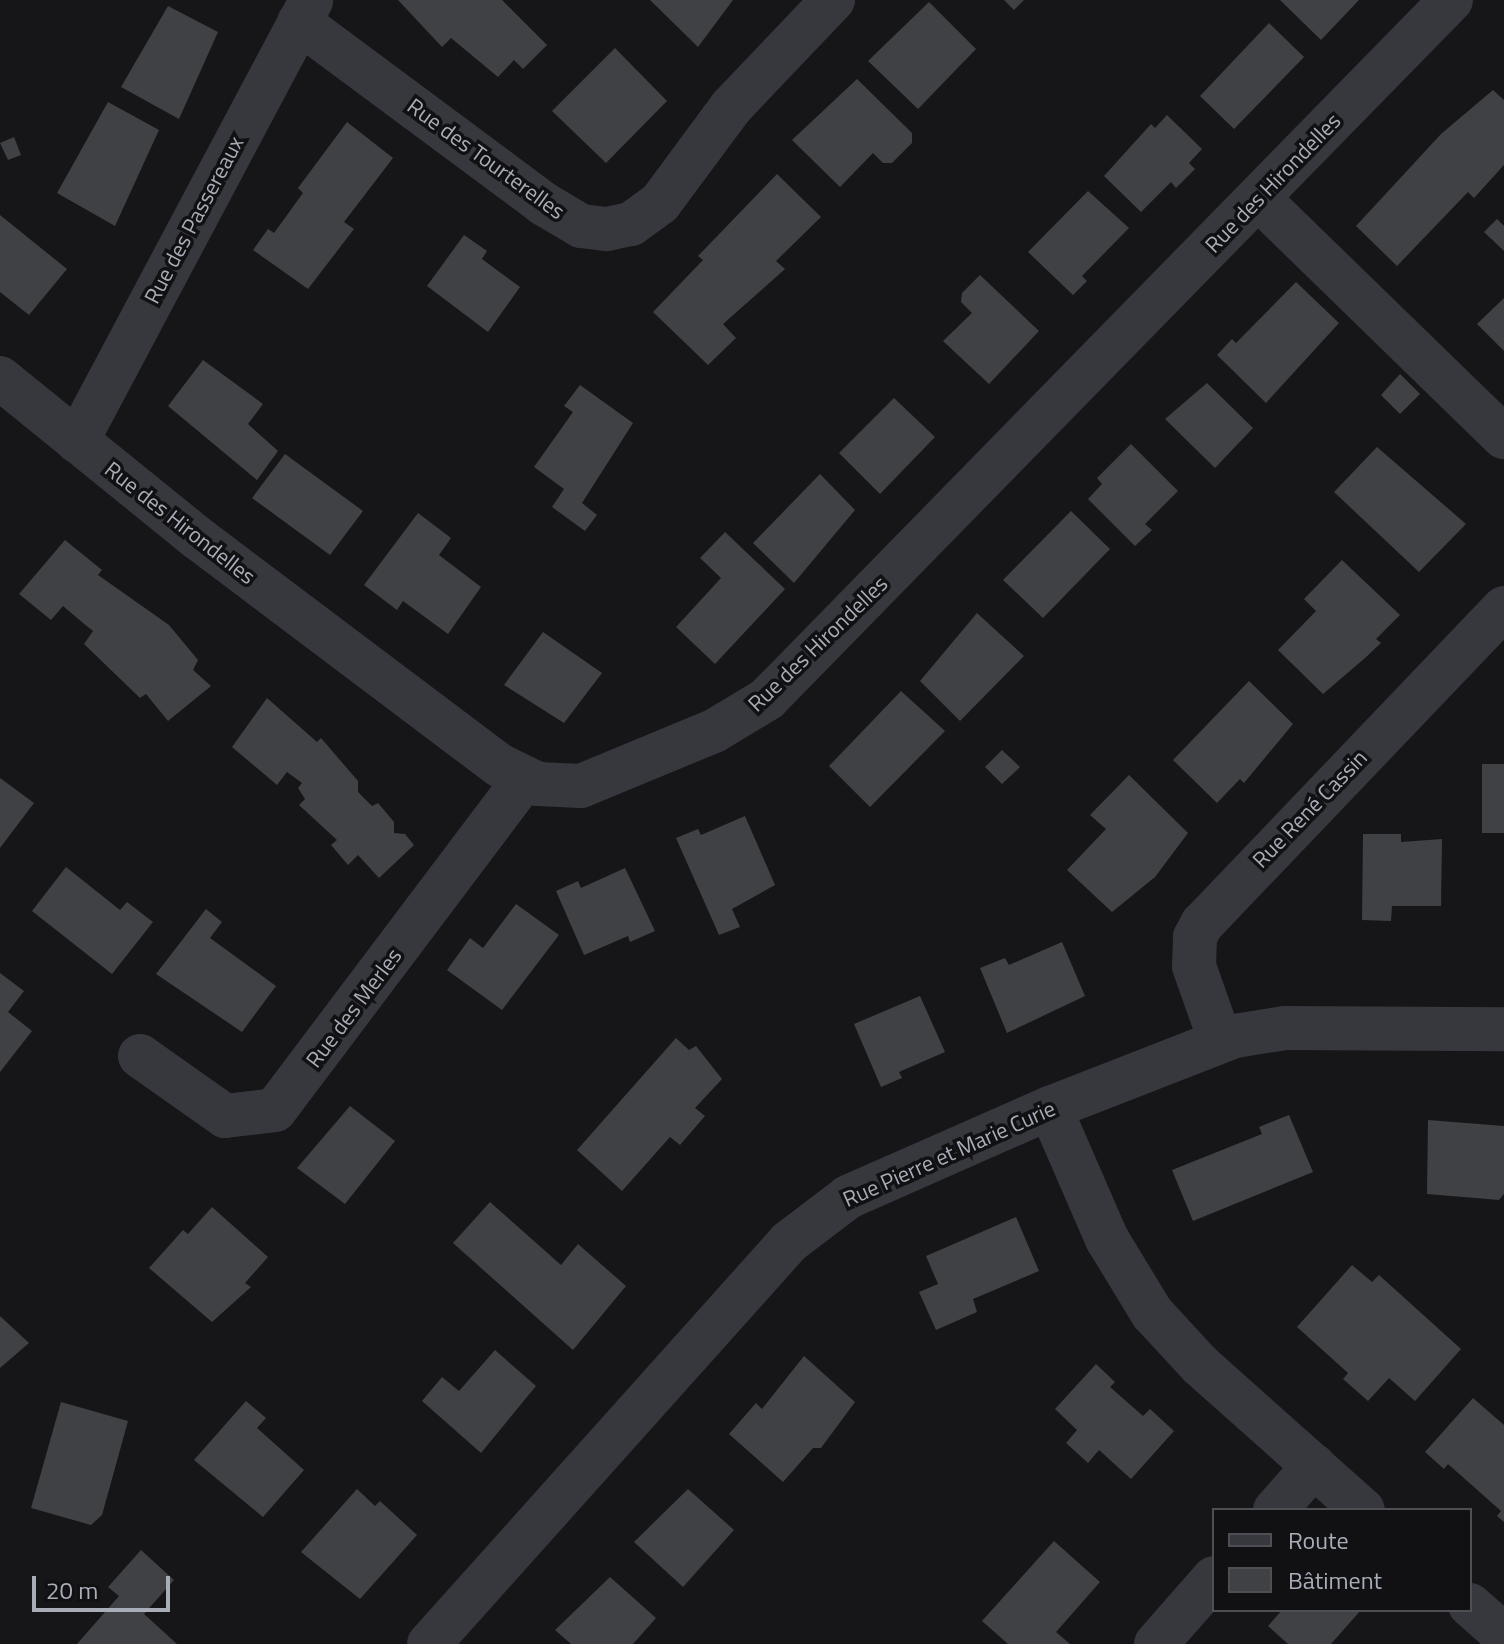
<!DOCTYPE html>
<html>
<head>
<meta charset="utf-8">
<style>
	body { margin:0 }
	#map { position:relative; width:1504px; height:1644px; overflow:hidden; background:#161618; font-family:"Titillium Web",sans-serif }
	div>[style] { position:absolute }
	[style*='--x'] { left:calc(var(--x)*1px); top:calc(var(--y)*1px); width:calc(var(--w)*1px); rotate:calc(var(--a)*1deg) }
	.building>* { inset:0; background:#404145 }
	.street>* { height:44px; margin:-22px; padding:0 22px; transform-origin:22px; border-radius:22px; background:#37383d }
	span { translate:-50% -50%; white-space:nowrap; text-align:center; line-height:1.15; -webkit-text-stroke:7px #111113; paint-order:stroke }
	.street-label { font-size:22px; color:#a8adb8 }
	.legend { position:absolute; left:1212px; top:1508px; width:260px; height:104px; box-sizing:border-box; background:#111113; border:2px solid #4d4f55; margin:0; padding:10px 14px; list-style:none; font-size:24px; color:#a8adb8 }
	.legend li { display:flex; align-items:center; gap:16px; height:40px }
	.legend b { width:40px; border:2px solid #4d4f55 }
	.scale { position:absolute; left:32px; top:1576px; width:138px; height:36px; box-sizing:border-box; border:4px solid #a8adb8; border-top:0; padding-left:10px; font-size:24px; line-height:28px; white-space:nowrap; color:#a8adb8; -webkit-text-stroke:6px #111113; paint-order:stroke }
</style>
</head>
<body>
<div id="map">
	<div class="building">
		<div style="clip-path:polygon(398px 0,502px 0,547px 45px,523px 69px,514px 60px,498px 77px,451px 38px,442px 47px)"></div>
		<div style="clip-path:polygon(650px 0,733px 0,698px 47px)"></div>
		<div style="clip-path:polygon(1004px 0,1024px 0,1014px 10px)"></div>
		<div style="clip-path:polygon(1280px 0,1359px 0,1321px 40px)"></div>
		<div style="clip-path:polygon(929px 2px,976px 49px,918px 109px,868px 61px)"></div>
		<div style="clip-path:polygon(168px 6px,218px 32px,179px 119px,121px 87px)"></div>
		<div style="clip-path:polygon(1269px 23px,1304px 57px,1234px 129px,1200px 96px)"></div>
		<div style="clip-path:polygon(615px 48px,667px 101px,606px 163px,552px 111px)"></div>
		<div style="clip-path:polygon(857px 79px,912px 133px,912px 143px,892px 163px,883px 163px,873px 153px,840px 187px,792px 140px)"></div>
		<div style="clip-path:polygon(1493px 90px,1504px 100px,1504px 165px,1474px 198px,1468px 192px,1397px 266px,1356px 226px,1441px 134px)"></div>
		<div style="clip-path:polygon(108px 102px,159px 130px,115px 226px,57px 193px)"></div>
		<div style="clip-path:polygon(1167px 115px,1202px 149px,1189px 163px,1195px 169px,1176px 188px,1171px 182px,1141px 212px,1104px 176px,1151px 124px,1155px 128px)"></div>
		<div style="clip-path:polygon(347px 122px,393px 158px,344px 222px,354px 229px,308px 289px,253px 250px,268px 229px,274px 233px,303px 193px,298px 188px)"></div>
		<div style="clip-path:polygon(14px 137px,21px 155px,8px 160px,0 143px)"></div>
		<div style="clip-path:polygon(777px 174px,821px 217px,776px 261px,785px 269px,723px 324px,736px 338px,708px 365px,653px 312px,703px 260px,698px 256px)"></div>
		<div style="clip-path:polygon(1088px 191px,1129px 228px,1082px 276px,1087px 281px,1073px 295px,1028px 252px)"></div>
		<div style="clip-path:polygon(0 215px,67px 269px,29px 315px,0 292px)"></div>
		<div style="clip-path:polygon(1497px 219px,1504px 226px,1504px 251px,1484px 232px)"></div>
		<div style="clip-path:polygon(464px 235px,487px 251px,482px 259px,520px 287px,488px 332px,427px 286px)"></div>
		<div style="clip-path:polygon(980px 275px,1039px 331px,989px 384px,943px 341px,972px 313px,961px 302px,962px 293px)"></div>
		<div style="clip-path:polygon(1296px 282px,1339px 323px,1266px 403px,1217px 355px,1232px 339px,1236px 343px)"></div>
		<div style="clip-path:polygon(1504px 298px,1504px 351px,1477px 324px)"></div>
		<div style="clip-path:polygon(203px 360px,263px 404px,248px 424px,278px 451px,257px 480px,168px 406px)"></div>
		<div style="clip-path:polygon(1400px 374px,1420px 394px,1400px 414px,1381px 395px)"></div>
		<div style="clip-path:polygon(1207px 383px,1253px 428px,1215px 468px,1165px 419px)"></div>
		<div style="clip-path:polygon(580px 385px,633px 423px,582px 503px,597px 515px,585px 531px,552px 507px,564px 489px,534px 467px,573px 412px,564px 406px)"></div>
		<div style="clip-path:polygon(894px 398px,935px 437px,880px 494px,839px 453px)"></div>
		<div style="clip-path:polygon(1131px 444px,1178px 491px,1145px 524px,1152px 530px,1135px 546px,1088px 499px,1102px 484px,1097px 478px)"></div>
		<div style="clip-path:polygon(1377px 447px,1466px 524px,1419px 572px,1334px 492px)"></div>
		<div style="clip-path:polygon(285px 454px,363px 511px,330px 555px,252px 498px)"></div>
		<div style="clip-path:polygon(820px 474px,855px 510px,794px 583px,753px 543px)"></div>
		<div style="clip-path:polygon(1071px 511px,1110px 549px,1043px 618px,1003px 580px)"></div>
		<div style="clip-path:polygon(418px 513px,451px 538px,439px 555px,481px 587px,448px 634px,403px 601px,397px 610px,364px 585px)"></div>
		<div style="clip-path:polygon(725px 532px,785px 589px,715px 664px,676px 627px,721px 578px,700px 558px)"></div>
		<div style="clip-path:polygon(65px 540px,102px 570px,98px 575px,169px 625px,198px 660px,193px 670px,211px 686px,168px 721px,146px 694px,140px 698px,84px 644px,93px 631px,83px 623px,63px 606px,51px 620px,19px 594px)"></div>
		<div style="clip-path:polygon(1342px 560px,1400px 615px,1376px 639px,1381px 643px,1365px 658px,1323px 694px,1278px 650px,1316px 611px,1304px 599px)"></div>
		<div style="clip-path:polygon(977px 613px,1024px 656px,960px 721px,920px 681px)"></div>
		<div style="clip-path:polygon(543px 632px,602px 673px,564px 723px,504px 685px)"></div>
		<div style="clip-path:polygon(1249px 681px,1293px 724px,1244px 783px,1240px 779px,1217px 803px,1173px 760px)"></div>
		<div style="clip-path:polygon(901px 691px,945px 731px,870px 807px,829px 766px)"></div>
		<div style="clip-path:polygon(267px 698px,317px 742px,321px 738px,358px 781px,358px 792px,372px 806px,378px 803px,394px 822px,394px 833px,405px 834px,414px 845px,379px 878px,358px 855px,348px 865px,331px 845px,337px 840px,299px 805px,305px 799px,298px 788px,302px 783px,287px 772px,277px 785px,232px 747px)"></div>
		<div style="clip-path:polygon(1002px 750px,1020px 767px,1002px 784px,985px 767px)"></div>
		<div style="clip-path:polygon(1482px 764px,1504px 764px,1504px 833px,1482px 833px)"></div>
		<div style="clip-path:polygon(1129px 775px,1188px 833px,1155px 877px,1112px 912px,1067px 870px,1106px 829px,1090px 815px)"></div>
		<div style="clip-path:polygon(0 778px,34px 803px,0 848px)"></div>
		<div style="clip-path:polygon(745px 816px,775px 885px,732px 909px,740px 927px,719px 935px,676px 838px,698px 829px,701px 835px)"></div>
		<div style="clip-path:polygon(1363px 834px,1401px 834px,1401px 842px,1442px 839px,1441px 906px,1392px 906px,1391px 921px,1362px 920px)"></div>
		<div style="clip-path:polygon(66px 867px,120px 910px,127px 902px,153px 922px,112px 974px,32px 911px)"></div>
		<div style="clip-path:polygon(625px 868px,655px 931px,630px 942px,628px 936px,584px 955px,556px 891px,578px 881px,581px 888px)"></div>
		<div style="clip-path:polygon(516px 904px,559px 935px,502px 1010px,447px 970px,470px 938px,483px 948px)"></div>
		<div style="clip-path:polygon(206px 909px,222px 922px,210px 938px,276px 986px,242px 1032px,156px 974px)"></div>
		<div style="clip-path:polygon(1062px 942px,1085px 996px,1007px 1033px,980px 968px,1005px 958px,1009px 965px)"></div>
		<div style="clip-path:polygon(0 973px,24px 991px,8px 1012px,32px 1031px,0 1072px)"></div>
		<div style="clip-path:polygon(920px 996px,945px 1052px,899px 1072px,902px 1078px,881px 1087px,854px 1024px)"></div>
		<div style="clip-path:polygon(676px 1038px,689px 1050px,696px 1046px,722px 1079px,695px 1108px,705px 1116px,680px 1145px,670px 1137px,622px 1191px,577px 1150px)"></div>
		<div style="clip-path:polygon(350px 1106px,395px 1141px,345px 1204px,297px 1168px)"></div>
		<div style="clip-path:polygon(1289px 1115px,1313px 1172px,1193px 1221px,1172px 1170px,1262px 1134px,1259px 1127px)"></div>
		<div style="clip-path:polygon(1428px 1120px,1504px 1126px,1504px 1194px,1499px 1200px,1427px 1194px)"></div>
		<div style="clip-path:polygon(490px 1202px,561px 1265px,578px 1244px,626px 1286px,573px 1350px,453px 1243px)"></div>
		<div style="clip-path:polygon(212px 1207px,268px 1257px,245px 1283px,251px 1287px,212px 1322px,149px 1268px,183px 1230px,188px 1234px)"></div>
		<div style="clip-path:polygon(1016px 1217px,1039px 1271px,973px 1299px,977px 1312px,936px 1330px,919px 1292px,938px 1284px,926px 1256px)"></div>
		<div style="clip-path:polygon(1352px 1265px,1372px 1282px,1379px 1275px,1461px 1349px,1415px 1401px,1389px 1378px,1368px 1401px,1343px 1379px,1348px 1373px,1297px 1327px)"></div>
		<div style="clip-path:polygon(0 1316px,29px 1343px,0 1368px)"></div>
		<div style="clip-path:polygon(495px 1350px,536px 1386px,481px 1453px,422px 1401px,442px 1377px,459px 1391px)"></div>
		<div style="clip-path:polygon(804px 1356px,855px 1402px,821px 1448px,813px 1448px,783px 1482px,729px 1434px,756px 1403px,762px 1409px)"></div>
		<div style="clip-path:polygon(1096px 1364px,1115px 1382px,1110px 1387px,1143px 1416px,1150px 1409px,1174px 1431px,1131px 1479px,1099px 1450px,1088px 1463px,1066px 1443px,1077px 1430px,1055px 1409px)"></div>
		<div style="clip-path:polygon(1473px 1398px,1504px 1425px,1504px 1522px,1497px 1516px,1501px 1511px,1448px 1464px,1444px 1469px,1425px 1452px)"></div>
		<div style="clip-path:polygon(246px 1401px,266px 1418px,257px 1428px,304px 1470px,263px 1517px,194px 1460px)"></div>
		<div style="clip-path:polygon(61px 1402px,128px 1421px,102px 1515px,91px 1525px,31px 1508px)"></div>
		<div style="clip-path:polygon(357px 1489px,375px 1506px,380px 1501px,417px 1535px,360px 1599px,301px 1552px)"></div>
		<div style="clip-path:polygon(688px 1489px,734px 1530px,683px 1587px,634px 1542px)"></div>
		<div style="clip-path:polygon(1054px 1541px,1100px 1582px,1056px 1632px,1070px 1644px,1008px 1644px,982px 1621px)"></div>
		<div style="clip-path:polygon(141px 1550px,174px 1580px,144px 1614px,177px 1644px,77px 1644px,119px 1596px,108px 1587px)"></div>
		<div style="clip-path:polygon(610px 1577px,656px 1618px,633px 1644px,571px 1644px,555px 1630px)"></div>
		<div style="clip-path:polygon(1282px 1610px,1361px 1610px,1331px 1644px,1288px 1644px,1268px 1626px)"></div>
	</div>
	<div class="street">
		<div style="--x:299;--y:22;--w:305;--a:36.6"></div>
		<div style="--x:544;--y:204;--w:43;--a:30.7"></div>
		<div style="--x:581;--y:226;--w:26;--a:7"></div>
		<div style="--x:607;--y:229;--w:25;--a:-12"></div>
		<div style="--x:631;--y:224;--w:36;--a:-36"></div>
		<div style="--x:660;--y:203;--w:119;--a:-53.5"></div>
		<div style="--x:731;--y:107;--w:148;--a:-46.4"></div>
		<div style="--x:1258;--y:198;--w:343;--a:44.2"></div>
		<div style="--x:0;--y:378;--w:256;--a:39"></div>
		<div style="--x:199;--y:539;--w:376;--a:37"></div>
		<div style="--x:499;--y:765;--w:43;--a:26"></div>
		<div style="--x:538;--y:784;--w:43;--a:2.7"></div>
		<div style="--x:581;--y:786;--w:144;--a:-22.5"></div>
		<div style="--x:714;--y:731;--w:62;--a:-31.1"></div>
		<div style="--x:767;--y:699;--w:978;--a:-45.62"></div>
		<div style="--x:77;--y:441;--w:499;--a:-62"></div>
		<div style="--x:1220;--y:1040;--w:78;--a:-109.4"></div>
		<div style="--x:1194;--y:966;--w:29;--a:-88"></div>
		<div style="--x:1195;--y:937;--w:15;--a:-62"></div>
		<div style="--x:1202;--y:924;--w:437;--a:-46.3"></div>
		<div style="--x:140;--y:1056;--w:104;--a:35.2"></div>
		<div style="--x:225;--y:1116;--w:50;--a:-6.8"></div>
		<div style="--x:275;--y:1110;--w:414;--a:-53"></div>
		<div style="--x:1050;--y:1108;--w:143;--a:66.5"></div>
		<div style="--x:1107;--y:1239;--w:87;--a:58.7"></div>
		<div style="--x:1152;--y:1313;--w:71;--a:47.3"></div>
		<div style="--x:1200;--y:1365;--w:218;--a:41.7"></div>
		<div style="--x:1275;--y:1510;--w:59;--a:-48.4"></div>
		<div style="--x:1470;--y:1605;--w:45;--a:41.4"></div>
		<div style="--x:429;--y:1644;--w:540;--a:-48.15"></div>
		<div style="--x:789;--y:1242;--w:74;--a:-37.3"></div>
		<div style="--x:848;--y:1197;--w:221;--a:-23.8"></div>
		<div style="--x:1050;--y:1108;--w:199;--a:-21.3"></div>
		<div style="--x:1235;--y:1036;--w:51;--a:-9.1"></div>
		<div style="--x:1285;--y:1028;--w:219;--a:0.3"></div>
		<div style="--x:1156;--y:1644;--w:88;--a:-48.7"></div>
	</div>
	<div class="street-label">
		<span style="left:486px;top:159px;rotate:36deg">Rue des Tourterelles</span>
		<span style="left:1273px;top:183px;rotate:-46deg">Rue des Hirondelles</span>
		<span style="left:194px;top:220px;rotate:-62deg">Rue des Passereaux</span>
		<span style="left:180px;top:523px;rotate:38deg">Rue des Hirondelles</span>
		<span style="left:818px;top:644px;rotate:-44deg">Rue des Hirondelles</span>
		<span style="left:1310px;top:809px;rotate:-46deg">Rue René Cassin</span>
		<span style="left:354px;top:1008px;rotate:-53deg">Rue des Merles</span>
		<span style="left:949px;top:1154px;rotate:-24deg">Rue Pierre et Marie Curie</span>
	</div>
	<ul class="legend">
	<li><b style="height:10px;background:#37383d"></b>Route</li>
	<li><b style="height:22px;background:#404145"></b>Bâtiment</li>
	</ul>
	<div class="scale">20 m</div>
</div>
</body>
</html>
